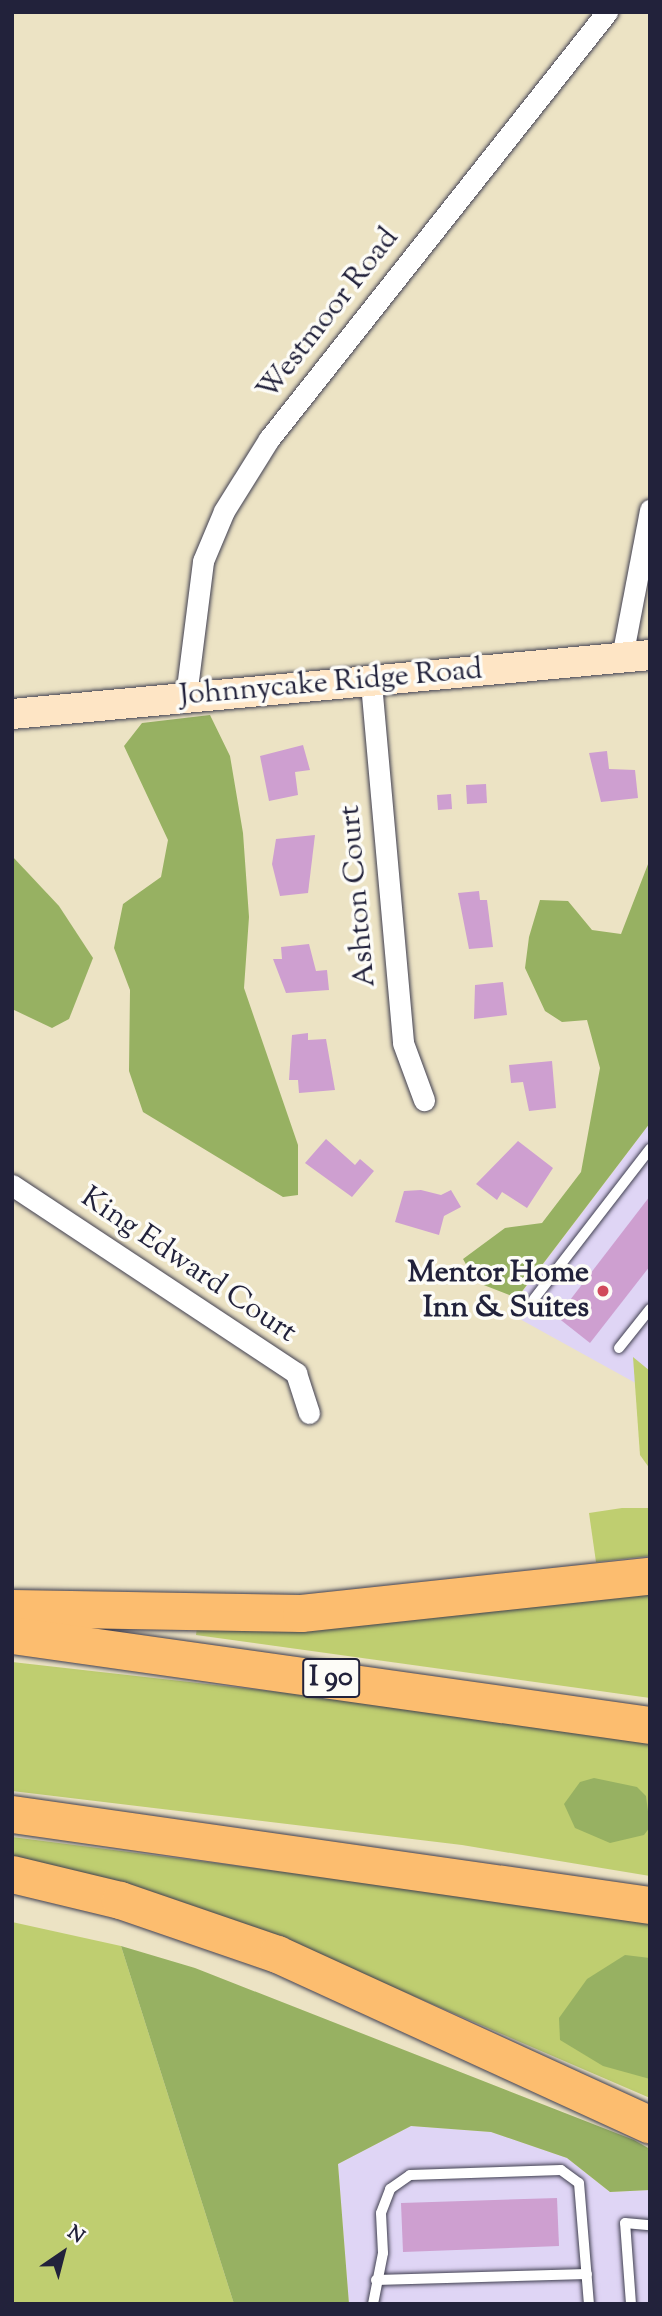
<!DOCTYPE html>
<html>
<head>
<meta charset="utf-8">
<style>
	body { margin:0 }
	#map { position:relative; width:662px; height:2316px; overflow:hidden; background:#ece3c4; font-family:"Sorts Mill Goudy",serif }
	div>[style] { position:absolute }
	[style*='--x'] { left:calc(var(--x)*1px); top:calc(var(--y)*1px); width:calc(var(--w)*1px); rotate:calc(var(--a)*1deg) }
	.built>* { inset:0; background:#dfd5f5 }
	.green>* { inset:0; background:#bfce70 }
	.forest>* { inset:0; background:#97b162 }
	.building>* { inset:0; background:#ce9fd0 }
	.roads { filter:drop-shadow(0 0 2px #403f50) drop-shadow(0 0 2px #403f50) }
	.service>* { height:10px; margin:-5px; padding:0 5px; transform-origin:5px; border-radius:5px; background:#fff }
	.minor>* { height:21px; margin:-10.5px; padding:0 10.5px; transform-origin:10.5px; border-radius:10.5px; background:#fff }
	.secondary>* { height:30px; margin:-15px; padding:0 15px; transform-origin:15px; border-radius:15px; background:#fee5c5 }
	.motorway>* { height:37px; margin:-18.5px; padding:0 18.5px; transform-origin:18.5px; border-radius:18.5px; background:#fcbd6f }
	.dots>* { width:19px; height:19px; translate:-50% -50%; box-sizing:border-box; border:4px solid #fdfcf7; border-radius:50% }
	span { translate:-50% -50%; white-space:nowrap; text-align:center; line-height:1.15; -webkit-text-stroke:7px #fdfcf7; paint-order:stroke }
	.shield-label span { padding:2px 5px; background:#fdfcf7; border:2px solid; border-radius:5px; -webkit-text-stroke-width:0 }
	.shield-label { font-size:28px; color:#22223b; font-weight:700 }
	.street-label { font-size:30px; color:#22223b }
	.poi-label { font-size:30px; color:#22223b; font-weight:700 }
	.right { translate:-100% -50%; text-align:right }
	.frame { position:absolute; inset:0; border:14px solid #22223b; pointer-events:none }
	.north { position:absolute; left:28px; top:2218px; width:70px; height:70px; -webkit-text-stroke:5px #fdfcf7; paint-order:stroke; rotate:35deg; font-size:19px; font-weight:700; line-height:28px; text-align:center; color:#22223b }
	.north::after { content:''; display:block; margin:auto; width:24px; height:32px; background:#22223b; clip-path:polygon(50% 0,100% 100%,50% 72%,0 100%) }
</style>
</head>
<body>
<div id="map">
	<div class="built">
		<div style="clip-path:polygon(650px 1123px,650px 1391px,507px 1312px)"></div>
		<div style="clip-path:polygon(411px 2126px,491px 2132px,567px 2158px,610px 2192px,650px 2190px,650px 2304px,349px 2304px,338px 2164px)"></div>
	</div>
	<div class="green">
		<div style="clip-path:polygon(633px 1357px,650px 1371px,650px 1469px,640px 1455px)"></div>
		<div style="clip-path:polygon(622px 1508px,650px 1508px,650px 1556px,596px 1562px,589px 1513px)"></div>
		<div style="clip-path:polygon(650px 1591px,650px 1698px,196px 1635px,197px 1627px)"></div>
		<div style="clip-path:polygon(12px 1662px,357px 1701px,650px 1743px,650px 1876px,462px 1845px,12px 1791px)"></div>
		<div style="clip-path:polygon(12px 1837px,650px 1919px,650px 2098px,388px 1985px,12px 1862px)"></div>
		<div style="clip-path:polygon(12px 1922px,121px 1946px,234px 2304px,12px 2304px)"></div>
	</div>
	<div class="forest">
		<div style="clip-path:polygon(210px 715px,230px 756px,243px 833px,249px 917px,244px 988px,298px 1145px,298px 1195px,283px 1197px,143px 1112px,129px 1071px,130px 990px,114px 948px,123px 904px,161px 877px,168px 840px,124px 746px,142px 723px)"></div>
		<div style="clip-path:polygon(12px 856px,59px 906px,93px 958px,69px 1019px,52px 1028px,12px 1009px)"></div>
		<div style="clip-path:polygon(650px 859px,650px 1123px,517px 1298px,476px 1282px,463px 1259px,505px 1228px,542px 1223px,581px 1172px,600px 1068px,587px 1020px,562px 1022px,545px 1011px,525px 968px,529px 937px,540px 900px,568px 901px,592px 930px,621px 934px)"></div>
		<div style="clip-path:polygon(594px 1778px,637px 1787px,646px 1796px,650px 1827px,644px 1835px,610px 1843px,575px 1828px,564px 1804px,580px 1782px)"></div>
		<div style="clip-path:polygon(121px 1946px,195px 1968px,634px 2140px,650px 2149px,650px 2190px,610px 2192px,567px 2158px,491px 2132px,411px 2126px,338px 2164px,349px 2304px,234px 2304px)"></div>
		<div style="clip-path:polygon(625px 1955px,650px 1958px,650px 2079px,603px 2066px,560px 2040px,559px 2018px,587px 1979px)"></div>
	</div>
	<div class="building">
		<div style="clip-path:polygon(303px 745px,310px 770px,295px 772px,298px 795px,269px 801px,260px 756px)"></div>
		<div style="clip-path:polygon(607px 751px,609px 769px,635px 770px,638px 798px,601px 802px,589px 753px)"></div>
		<div style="clip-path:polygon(486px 784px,487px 803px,467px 804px,466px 785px)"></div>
		<div style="clip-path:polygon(451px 794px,452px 809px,438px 810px,437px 795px)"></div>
		<div style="clip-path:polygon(315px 835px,308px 893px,280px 896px,272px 864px,276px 839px)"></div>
		<div style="clip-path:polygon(479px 891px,480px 900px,487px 900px,493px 947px,469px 949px,458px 893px)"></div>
		<div style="clip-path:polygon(309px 944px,316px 971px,327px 970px,329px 990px,286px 993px,273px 959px,282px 959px,281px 947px)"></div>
		<div style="clip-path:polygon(503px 982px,507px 1015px,474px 1019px,475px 985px)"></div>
		<div style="clip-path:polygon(308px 1033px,308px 1040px,326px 1039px,335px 1090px,299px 1093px,298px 1080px,289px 1080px,292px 1035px)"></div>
		<div style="clip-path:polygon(552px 1061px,556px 1108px,529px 1111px,523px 1082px,511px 1083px,509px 1065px)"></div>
		<div style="clip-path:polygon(326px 1139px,355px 1165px,360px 1159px,374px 1171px,352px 1197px,305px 1163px)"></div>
		<div style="clip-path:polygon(518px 1141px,553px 1168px,527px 1208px,502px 1192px,497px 1200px,476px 1184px)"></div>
		<div style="clip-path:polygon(421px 1190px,441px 1195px,451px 1190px,461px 1207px,444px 1216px,439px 1235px,395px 1222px,404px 1191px)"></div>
		<div style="clip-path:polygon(650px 1196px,650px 1266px,590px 1343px,557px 1317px)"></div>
		<div style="clip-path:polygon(557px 2198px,559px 2246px,403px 2252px,401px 2203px)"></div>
	</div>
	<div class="roads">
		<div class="service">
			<div style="--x:534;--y:1299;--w:190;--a:-52.3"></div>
			<div style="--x:619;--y:1348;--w:50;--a:-51.5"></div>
			<div style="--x:376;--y:2280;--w:211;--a:-1.6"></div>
			<div style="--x:373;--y:2304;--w:52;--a:-78.9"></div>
			<div style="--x:383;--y:2253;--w:40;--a:-92.9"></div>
			<div style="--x:381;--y:2213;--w:26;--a:-69"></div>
			<div style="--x:390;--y:2189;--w:24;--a:-35"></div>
			<div style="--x:410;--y:2175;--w:151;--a:-1.9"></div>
			<div style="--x:561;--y:2170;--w:22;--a:36"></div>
			<div style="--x:579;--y:2183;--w:121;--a:85.3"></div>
			<div style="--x:631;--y:2304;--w:81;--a:-94.2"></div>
			<div style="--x:625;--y:2223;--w:25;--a:5"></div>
		</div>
		<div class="minor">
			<div style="--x:622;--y:657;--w:150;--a:-79.2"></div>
			<div style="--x:371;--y:683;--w:361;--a:84.9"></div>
			<div style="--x:403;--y:1043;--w:61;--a:69.8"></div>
			<div style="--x:186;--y:696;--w:136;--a:-82.8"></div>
			<div style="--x:203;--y:561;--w:54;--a:-67.2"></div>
			<div style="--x:224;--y:511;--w:85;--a:-58"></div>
			<div style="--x:269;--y:439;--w:545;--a:-51.64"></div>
			<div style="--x:12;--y:1185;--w:341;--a:33.5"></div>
			<div style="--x:296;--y:1373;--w:42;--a:72"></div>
		</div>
		<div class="secondary">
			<div style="--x:12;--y:714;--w:641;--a:-5.28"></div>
		</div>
		<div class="motorway">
			<div style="--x:12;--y:1608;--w:289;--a:1"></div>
			<div style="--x:301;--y:1613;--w:351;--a:-6.1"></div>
			<div style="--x:12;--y:1635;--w:644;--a:8.03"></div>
			<div style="--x:12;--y:1814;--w:644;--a:8.12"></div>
			<div style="--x:12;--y:1874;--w:111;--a:13.5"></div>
			<div style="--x:120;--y:1900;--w:166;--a:19"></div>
			<div style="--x:277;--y:1954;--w:410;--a:24.6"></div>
		</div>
	</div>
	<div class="dots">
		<div style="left:603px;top:1291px;background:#d1495b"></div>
	</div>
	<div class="shield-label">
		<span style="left:331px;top:1678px">I 90</span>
	</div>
	<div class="street-label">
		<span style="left:329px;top:315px;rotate:-52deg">Westmoor Road</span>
		<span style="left:331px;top:684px;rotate:-5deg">Johnnycake Ridge Road</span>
		<span style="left:359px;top:896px;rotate:-95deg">Ashton Court</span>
		<span style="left:188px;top:1266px;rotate:34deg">King Edward Court</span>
	</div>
	<div class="poi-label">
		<span class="right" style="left:589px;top:1291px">Mentor Home<br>Inn &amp; Suites</span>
	</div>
	<div class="frame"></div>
	<div class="north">N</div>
</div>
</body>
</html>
